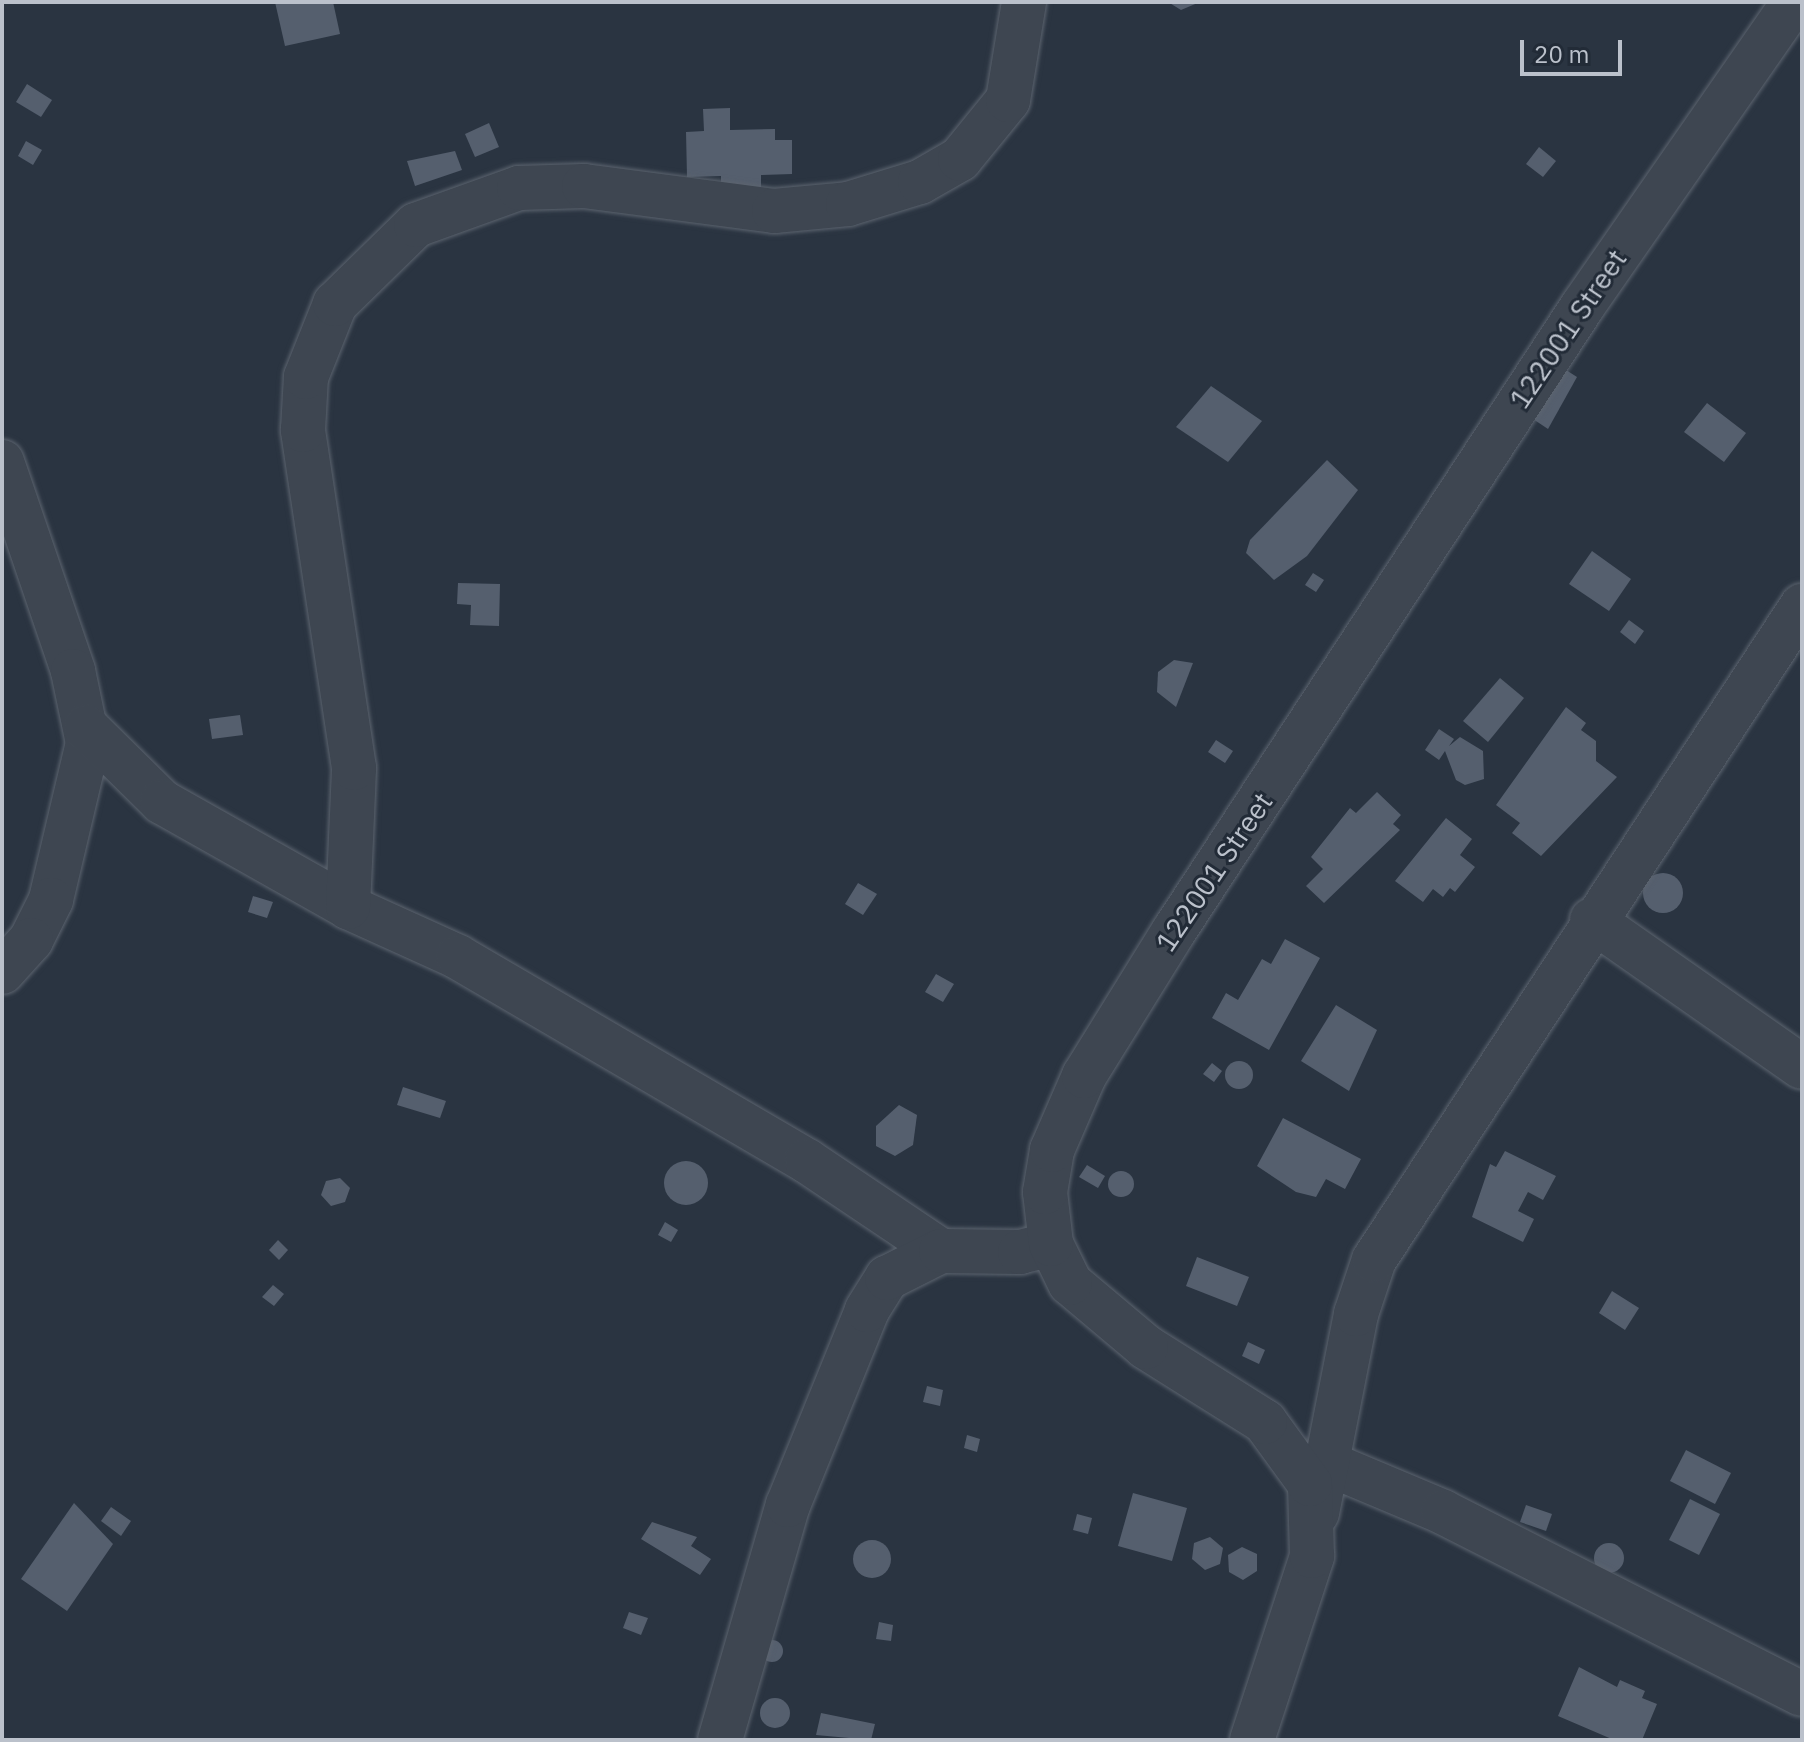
<!DOCTYPE html>
<html>
<head>
<meta charset="utf-8">
<style>
	body { margin:0 }
	#map { position:relative; width:1804px; height:1742px; overflow:hidden; background:#2a3441; font-family:"IBM Plex Sans",sans-serif }
	div>[style] { position:absolute }
	[style*='--x'] { left:calc(var(--x)*1px); top:calc(var(--y)*1px); width:calc(var(--w)*1px); rotate:calc(var(--a)*1deg) }
	.building>* { inset:0; background:#555f6e }
	.round { border-radius:50% }
	.roads { filter:drop-shadow(0 0 2px #5c646f) drop-shadow(0 0 2px #5c646f) }
	.minor>* { height:44px; margin:-22px; padding:0 22px; transform-origin:22px; border-radius:22px; background:#3e4651 }
	span { translate:-50% -50%; white-space:nowrap; text-align:center; line-height:1.15; -webkit-text-stroke:6px #222b37; paint-order:stroke }
	.street-label { font-size:28px; color:#bbc1cb }
	.frame { position:absolute; inset:0; border:4px solid #bbc1cb; pointer-events:none }
	.scale { position:absolute; left:1520px; top:40px; width:102px; height:36px; box-sizing:border-box; border:4px solid #bbc1cb; border-top:0; padding-left:10px; font-size:24px; line-height:28px; white-space:nowrap; color:#bbc1cb; -webkit-text-stroke:6px #222b37; paint-order:stroke }
</style>
</head>
<body>
<div id="map">
	<div class="building">
		<div style="clip-path:polygon(275px 2px,333px 2px,340px 34px,285px 46px)"></div>
		<div style="clip-path:polygon(1168px 2px,1200px 2px,1181px 10px)"></div>
		<div style="clip-path:polygon(27px 84px,52px 100px,41px 117px,16px 102px)"></div>
		<div style="clip-path:polygon(730px 108px,730px 130px,775px 129px,775px 140px,792px 140px,792px 174px,761px 175px,761px 187px,721px 188px,721px 176px,687px 177px,686px 132px,704px 131px,703px 109px)"></div>
		<div style="clip-path:polygon(489px 123px,499px 147px,475px 157px,465px 134px)"></div>
		<div style="clip-path:polygon(26px 141px,42px 150px,33px 165px,18px 156px)"></div>
		<div style="clip-path:polygon(1539px 147px,1556px 161px,1543px 177px,1526px 164px)"></div>
		<div style="clip-path:polygon(455px 151px,462px 170px,415px 186px,407px 161px)"></div>
		<div style="clip-path:polygon(1566px 370px,1577px 377px,1548px 429px,1533px 419px)"></div>
		<div style="clip-path:polygon(1211px 386px,1262px 421px,1228px 462px,1176px 427px)"></div>
		<div style="clip-path:polygon(1707px 403px,1746px 433px,1724px 462px,1684px 432px)"></div>
		<div style="clip-path:polygon(1327px 460px,1358px 490px,1307px 556px,1274px 580px,1246px 553px,1250px 540px)"></div>
		<div style="clip-path:polygon(1592px 551px,1631px 579px,1609px 611px,1569px 584px)"></div>
		<div style="clip-path:polygon(1313px 573px,1324px 580px,1316px 592px,1305px 585px)"></div>
		<div style="clip-path:polygon(458px 583px,500px 584px,499px 626px,470px 625px,471px 605px,457px 604px)"></div>
		<div style="clip-path:polygon(1629px 620px,1644px 631px,1635px 644px,1620px 632px)"></div>
		<div style="clip-path:polygon(1174px 660px,1193px 663px,1176px 707px,1157px 692px,1158px 672px)"></div>
		<div style="clip-path:polygon(1500px 678px,1524px 698px,1488px 742px,1463px 721px)"></div>
		<div style="clip-path:polygon(1566px 707px,1586px 723px,1581px 730px,1596px 741px,1596px 761px,1617px 777px,1541px 856px,1512px 833px,1520px 823px,1496px 805px)"></div>
		<div style="clip-path:polygon(240px 715px,243px 735px,212px 739px,209px 719px)"></div>
		<div style="clip-path:polygon(1439px 729px,1454px 739px,1449px 746px,1460px 737px,1483px 751px,1484px 779px,1465px 785px,1456px 780px,1445px 751px,1439px 760px,1425px 750px)"></div>
		<div style="clip-path:polygon(1216px 740px,1233px 751px,1225px 763px,1208px 752px)"></div>
		<div style="clip-path:polygon(1377px 792px,1401px 815px,1393px 824px,1400px 830px,1324px 903px,1306px 886px,1323px 869px,1311px 857px,1350px 808px,1356px 813px)"></div>
		<div style="clip-path:polygon(1446px 818px,1472px 839px,1460px 855px,1475px 867px,1455px 892px,1450px 888px,1443px 897px,1433px 889px,1423px 902px,1395px 881px)"></div>
		<div class="round" style="left:1643px;top:873px;width:40px;height:40px"></div>
		<div style="clip-path:polygon(858px 883px,877px 894px,863px 915px,845px 904px)"></div>
		<div style="clip-path:polygon(253px 896px,273px 902px,267px 918px,248px 912px)"></div>
		<div style="clip-path:polygon(1285px 939px,1320px 958px,1269px 1050px,1212px 1018px,1226px 993px,1238px 1000px,1262px 959px,1271px 964px)"></div>
		<div style="clip-path:polygon(936px 974px,954px 984px,943px 1002px,925px 992px)"></div>
		<div style="clip-path:polygon(1336px 1005px,1377px 1030px,1349px 1091px,1301px 1061px)"></div>
		<div class="round" style="left:1225px;top:1061px;width:28px;height:28px"></div>
		<div style="clip-path:polygon(1212px 1063px,1222px 1071px,1214px 1082px,1203px 1074px)"></div>
		<div style="clip-path:polygon(403px 1087px,446px 1101px,440px 1118px,397px 1105px)"></div>
		<div style="clip-path:polygon(899px 1105px,917px 1115px,913px 1145px,895px 1156px,876px 1146px,876px 1126px)"></div>
		<div style="clip-path:polygon(1283px 1118px,1361px 1159px,1345px 1189px,1326px 1179px,1316px 1197px,1296px 1192px,1257px 1166px)"></div>
		<div style="clip-path:polygon(1505px 1151px,1556px 1176px,1543px 1200px,1528px 1192px,1518px 1211px,1534px 1219px,1523px 1242px,1472px 1217px,1490px 1164px,1496px 1167px)"></div>
		<div class="round" style="left:664px;top:1161px;width:44px;height:44px"></div>
		<div style="clip-path:polygon(1087px 1165px,1105px 1176px,1098px 1188px,1079px 1177px)"></div>
		<div class="round" style="left:1108px;top:1171px;width:26px;height:26px"></div>
		<div style="clip-path:polygon(340px 1178px,350px 1188px,345px 1202px,331px 1206px,321px 1195px,326px 1181px)"></div>
		<div style="clip-path:polygon(665px 1222px,678px 1230px,671px 1242px,658px 1235px)"></div>
		<div style="clip-path:polygon(278px 1240px,288px 1250px,279px 1260px,269px 1250px)"></div>
		<div style="clip-path:polygon(1197px 1257px,1249px 1277px,1237px 1306px,1186px 1286px)"></div>
		<div style="clip-path:polygon(273px 1285px,284px 1294px,274px 1306px,262px 1297px)"></div>
		<div style="clip-path:polygon(1612px 1291px,1639px 1308px,1625px 1330px,1599px 1313px)"></div>
		<div style="clip-path:polygon(1248px 1342px,1265px 1350px,1259px 1364px,1242px 1356px)"></div>
		<div style="clip-path:polygon(927px 1386px,943px 1390px,940px 1406px,923px 1402px)"></div>
		<div style="clip-path:polygon(967px 1435px,980px 1439px,977px 1452px,964px 1448px)"></div>
		<div style="clip-path:polygon(1686px 1450px,1731px 1473px,1715px 1504px,1670px 1481px)"></div>
		<div style="clip-path:polygon(1133px 1493px,1187px 1508px,1172px 1561px,1118px 1546px)"></div>
		<div style="clip-path:polygon(1690px 1499px,1720px 1514px,1699px 1555px,1669px 1540px)"></div>
		<div style="clip-path:polygon(74px 1503px,113px 1544px,67px 1611px,21px 1579px)"></div>
		<div style="clip-path:polygon(1526px 1505px,1552px 1514px,1546px 1531px,1520px 1522px)"></div>
		<div style="clip-path:polygon(111px 1507px,131px 1521px,121px 1536px,101px 1521px)"></div>
		<div style="clip-path:polygon(1077px 1514px,1092px 1518px,1088px 1534px,1073px 1530px)"></div>
		<div style="clip-path:polygon(652px 1522px,697px 1537px,691px 1546px,711px 1559px,700px 1575px,641px 1539px)"></div>
		<div style="clip-path:polygon(1210px 1537px,1223px 1548px,1220px 1564px,1205px 1570px,1192px 1559px,1194px 1543px)"></div>
		<div class="round" style="left:853px;top:1540px;width:38px;height:38px"></div>
		<div class="round" style="left:1594px;top:1543px;width:30px;height:30px"></div>
		<div style="clip-path:polygon(1242px 1547px,1257px 1554px,1257px 1571px,1243px 1580px,1229px 1572px,1228px 1555px)"></div>
		<div style="clip-path:polygon(629px 1612px,648px 1618px,641px 1635px,623px 1628px)"></div>
		<div style="clip-path:polygon(879px 1622px,893px 1625px,891px 1641px,876px 1639px)"></div>
		<div class="round" style="left:761px;top:1640px;width:22px;height:22px"></div>
		<div style="clip-path:polygon(1579px 1667px,1617px 1687px,1620px 1680px,1645px 1691px,1642px 1698px,1657px 1704px,1642px 1740px,1614px 1740px,1558px 1716px)"></div>
		<div class="round" style="left:760px;top:1698px;width:30px;height:30px"></div>
		<div style="clip-path:polygon(821px 1713px,875px 1724px,871px 1740px,816px 1735px)"></div>
	</div>
	<div class="roads">
		<div class="minor">
			<div style="--x:2;--y:462;--w:221;--a:71.2"></div>
			<div style="--x:73;--y:671;--w:74;--a:78.2"></div>
			<div style="--x:88;--y:743;--w:161;--a:103.3"></div>
			<div style="--x:51;--y:900;--w:45;--a:116.6"></div>
			<div style="--x:31;--y:940;--w:43;--a:132.2"></div>
			<div style="--x:86;--y:727;--w:107;--a:44.6"></div>
			<div style="--x:162;--y:802;--w:214;--a:29.4"></div>
			<div style="--x:348;--y:907;--w:121;--a:24.4"></div>
			<div style="--x:458;--y:957;--w:404;--a:30.3"></div>
			<div style="--x:807;--y:1161;--w:161;--a:33.9"></div>
			<div style="--x:348;--y:907;--w:139;--a:-87.5"></div>
			<div style="--x:354;--y:768;--w:342;--a:-98.6"></div>
			<div style="--x:303;--y:430;--w:53;--a:-86.8"></div>
			<div style="--x:306;--y:377;--w:79;--a:-68.3"></div>
			<div style="--x:335;--y:304;--w:113;--a:-44.3"></div>
			<div style="--x:416;--y:225;--w:109;--a:-19.8"></div>
			<div style="--x:519;--y:188;--w:65;--a:-1.8"></div>
			<div style="--x:584;--y:186;--w:192;--a:7.5"></div>
			<div style="--x:774;--y:211;--w:74;--a:-5.4"></div>
			<div style="--x:848;--y:204;--w:75;--a:-17"></div>
			<div style="--x:920;--y:182;--w:46;--a:-29.9"></div>
			<div style="--x:960;--y:159;--w:76;--a:-50.9"></div>
			<div style="--x:1008;--y:100;--w:99;--a:-80.7"></div>
			<div style="--x:1592;--y:920;--w:256;--a:35"></div>
			<div style="--x:1329;--y:1464;--w:124;--a:22.8"></div>
			<div style="--x:1443;--y:1512;--w:402;--a:26.9"></div>
			<div style="--x:1317;--y:1513;--w:203;--a:-78.9"></div>
			<div style="--x:1356;--y:1314;--w:57;--a:-71.6"></div>
			<div style="--x:1374;--y:1260;--w:782;--a:-56.8"></div>
			<div style="--x:720;--y:1740;--w:245;--a:-73.9"></div>
			<div style="--x:788;--y:1505;--w:210;--a:-67.9"></div>
			<div style="--x:867;--y:1310;--w:38;--a:-58"></div>
			<div style="--x:887;--y:1278;--w:60;--a:-26.6"></div>
			<div style="--x:941;--y:1251;--w:79;--a:0.7"></div>
			<div style="--x:1020;--y:1252;--w:32;--a:-14"></div>
			<div style="--x:1252;--y:1740;--w:194;--a:-71.9"></div>
			<div style="--x:1312;--y:1556;--w:72;--a:-91.6"></div>
			<div style="--x:1310;--y:1484;--w:77;--a:-126"></div>
			<div style="--x:1265;--y:1422;--w:141;--a:-147.8"></div>
			<div style="--x:1146;--y:1347;--w:99;--a:-139.9"></div>
			<div style="--x:1070;--y:1283;--w:43;--a:-116"></div>
			<div style="--x:1051;--y:1244;--w:52;--a:-96.6"></div>
			<div style="--x:1045;--y:1192;--w:43;--a:-80.5"></div>
			<div style="--x:1052;--y:1150;--w:81;--a:-66.6"></div>
			<div style="--x:1084;--y:1076;--w:171;--a:-58.2"></div>
			<div style="--x:1174;--y:931;--w:746;--a:-56.82"></div>
			<div style="--x:1582;--y:307;--w:371;--a:-55.2"></div>
		</div>
	</div>
	<div class="street-label">
		<span style="left:1568px;top:329px;rotate:-56deg">122001 Street</span>
		<span style="left:1214px;top:872px;rotate:-56deg">122001 Street</span>
	</div>
	<div class="frame"></div>
	<div class="scale">20 m</div>
</div>
</body>
</html>
